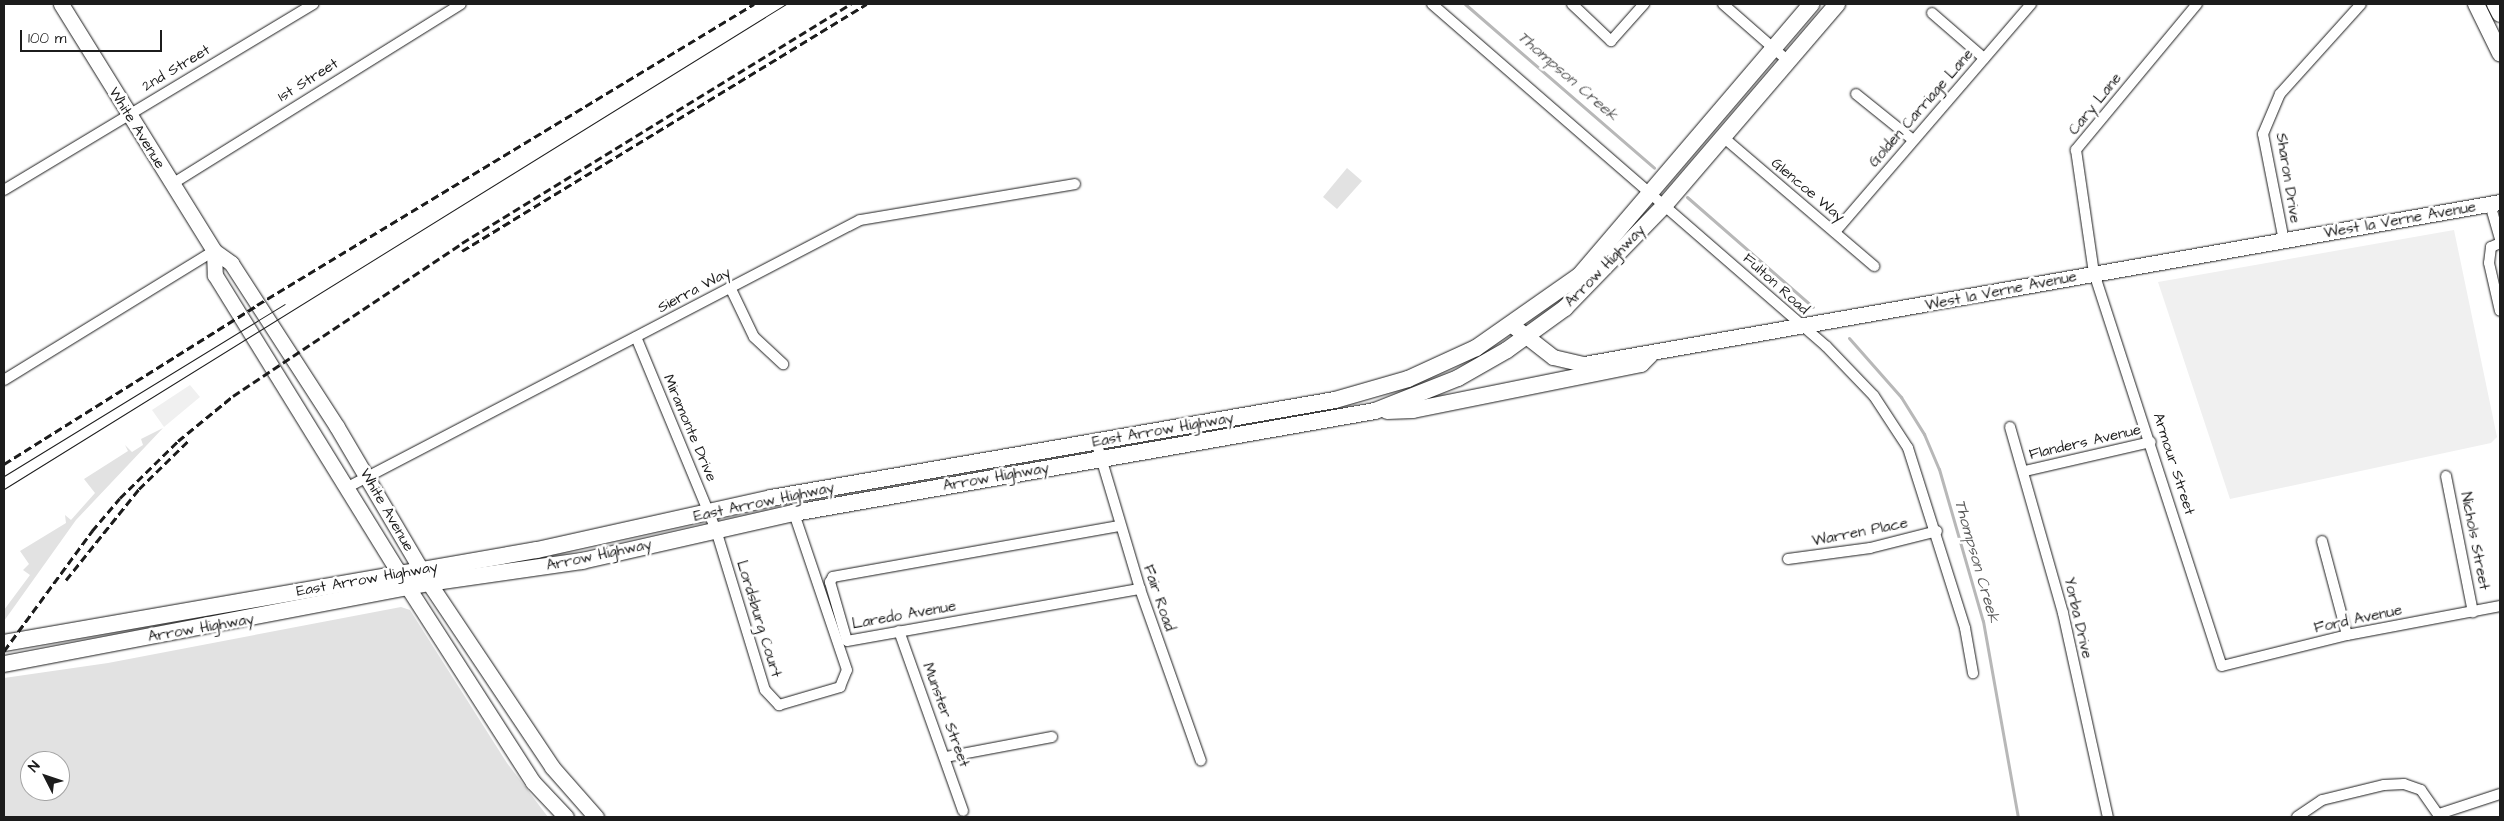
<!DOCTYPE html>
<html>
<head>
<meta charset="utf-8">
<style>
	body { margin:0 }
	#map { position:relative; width:2504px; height:821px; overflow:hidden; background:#fff; font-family:"Architects Daughter",sans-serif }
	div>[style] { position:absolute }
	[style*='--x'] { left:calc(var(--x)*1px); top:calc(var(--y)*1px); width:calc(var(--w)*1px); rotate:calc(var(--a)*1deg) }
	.built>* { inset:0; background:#f0f0f0 }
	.green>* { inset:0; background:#e2e2e2 }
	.stream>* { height:3px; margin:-1.5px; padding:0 1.5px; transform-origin:1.5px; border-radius:1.5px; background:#b8b8b8 }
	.roads { filter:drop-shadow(0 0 1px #1c1c1c) drop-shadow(0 0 1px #1c1c1c) }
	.minor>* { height:10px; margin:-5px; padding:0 5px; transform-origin:5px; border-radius:5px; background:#fff }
	.secondary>* { height:15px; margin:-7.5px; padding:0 7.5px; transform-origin:7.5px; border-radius:7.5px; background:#fff }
	.primary>* { height:16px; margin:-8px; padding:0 8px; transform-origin:8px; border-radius:8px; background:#fff }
	.tram>* { height:1px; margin:-0.5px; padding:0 0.5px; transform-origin:0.5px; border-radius:0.5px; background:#1c1c1c }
	.rail>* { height:3px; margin-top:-1.5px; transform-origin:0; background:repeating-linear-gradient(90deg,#1c1c1c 0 8px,transparent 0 12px) }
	span { translate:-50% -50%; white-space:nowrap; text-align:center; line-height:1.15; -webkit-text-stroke:5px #fff; paint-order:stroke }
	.street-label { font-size:15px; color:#1c1c1c }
	.water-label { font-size:16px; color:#5a5a5a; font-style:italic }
	.frame { position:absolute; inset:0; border:5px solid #1c1c1c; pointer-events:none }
	.north { position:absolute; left:20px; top:751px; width:50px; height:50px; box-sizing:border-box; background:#fff; border:1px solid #a4a4a4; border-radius:50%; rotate:311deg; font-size:14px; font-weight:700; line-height:20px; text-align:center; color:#1c1c1c }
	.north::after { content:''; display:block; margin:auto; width:18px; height:22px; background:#1c1c1c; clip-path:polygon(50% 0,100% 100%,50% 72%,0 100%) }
	.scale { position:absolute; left:20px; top:30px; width:142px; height:22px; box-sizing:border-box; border:2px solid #1c1c1c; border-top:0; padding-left:6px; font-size:15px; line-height:18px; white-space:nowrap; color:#1c1c1c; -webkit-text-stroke:4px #fff; paint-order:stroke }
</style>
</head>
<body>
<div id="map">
	<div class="built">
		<div style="clip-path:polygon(2454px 230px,2497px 437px,2491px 443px,2230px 499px,2158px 282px)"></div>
		<div style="clip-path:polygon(190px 385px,200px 397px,164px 427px,152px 410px)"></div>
	</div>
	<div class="green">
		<div style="clip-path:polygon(1347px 168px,1362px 181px,1337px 209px,1323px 197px)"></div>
		<div style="clip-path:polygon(163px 428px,76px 520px,4px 621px,4px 610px,30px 575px,23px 570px,29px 564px,20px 551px,66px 523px,65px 515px,71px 520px,95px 493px,84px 479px,128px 451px,125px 445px,132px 452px,143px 445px,141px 439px)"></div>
		<div style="clip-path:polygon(evenodd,401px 607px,410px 610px,507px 763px,548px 817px,4px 817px,4px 678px,108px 663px,401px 607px,30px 761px,60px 761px,60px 791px,30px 791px,30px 761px)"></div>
	</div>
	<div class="stream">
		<div style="--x:1465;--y:4;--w:250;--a:40.9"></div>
		<div style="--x:1687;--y:197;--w:167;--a:41.1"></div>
		<div style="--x:1849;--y:338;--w:79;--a:48.6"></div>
		<div style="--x:1901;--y:397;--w:44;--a:58.1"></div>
		<div style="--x:1924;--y:434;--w:38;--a:67"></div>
		<div style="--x:1939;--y:469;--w:158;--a:73.9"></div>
		<div style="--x:1983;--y:621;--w:199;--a:79.9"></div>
	</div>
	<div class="roads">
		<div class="minor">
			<div style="--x:1432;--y:4;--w:522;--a:40.96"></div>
			<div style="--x:1826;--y:346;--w:69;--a:46.2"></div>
			<div style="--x:1874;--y:396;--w:62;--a:56.8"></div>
			<div style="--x:1908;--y:448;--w:189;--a:72.4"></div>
			<div style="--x:1965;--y:628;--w:46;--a:79.9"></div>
			<div style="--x:1572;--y:4;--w:54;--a:43.5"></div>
			<div style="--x:1611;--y:41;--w:50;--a:-48.3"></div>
			<div style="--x:1723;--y:4;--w:85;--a:41.2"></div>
			<div style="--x:2197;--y:4;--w:190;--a:129.7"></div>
			<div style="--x:2076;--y:150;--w:124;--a:81.7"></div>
			<div style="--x:2094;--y:273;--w:413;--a:72"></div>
			<div style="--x:2222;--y:666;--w:129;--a:-13.9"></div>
			<div style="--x:2347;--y:635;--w:156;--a:-10.7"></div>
			<div style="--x:1932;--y:13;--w:69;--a:40.9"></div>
			<div style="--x:1856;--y:94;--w:73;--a:38.9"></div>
			<div style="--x:1723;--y:137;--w:199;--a:40.5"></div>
			<div style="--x:172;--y:184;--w:340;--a:-31.9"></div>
			<div style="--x:4;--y:190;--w:361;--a:-31"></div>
			<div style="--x:2490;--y:204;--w:37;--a:74"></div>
			<div style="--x:1835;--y:232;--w:301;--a:-49.3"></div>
			<div style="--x:2284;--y:241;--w:109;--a:-101.1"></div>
			<div style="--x:2263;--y:134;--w:43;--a:-67"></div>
			<div style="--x:2280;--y:94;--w:121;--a:-48"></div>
			<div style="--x:2500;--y:243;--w:10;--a:156"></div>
			<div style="--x:2491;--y:247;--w:16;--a:97"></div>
			<div style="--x:2489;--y:263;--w:49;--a:77.1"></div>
			<div style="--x:730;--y:287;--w:55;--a:64.4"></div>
			<div style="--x:754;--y:337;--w:40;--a:43"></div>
			<div style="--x:636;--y:337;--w:209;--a:67.5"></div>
			<div style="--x:716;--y:530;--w:167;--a:73"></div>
			<div style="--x:765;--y:690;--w:21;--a:47"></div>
			<div style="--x:779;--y:705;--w:64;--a:-16.4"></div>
			<div style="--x:840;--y:687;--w:18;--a:-68"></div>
			<div style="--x:847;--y:670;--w:166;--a:-108.7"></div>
			<div style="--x:4;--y:380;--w:246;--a:-31.6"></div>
			<div style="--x:2010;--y:427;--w:193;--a:74.1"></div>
			<div style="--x:2063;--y:613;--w:209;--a:77.6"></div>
			<div style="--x:1096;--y:441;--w:154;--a:73.4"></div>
			<div style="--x:1140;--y:589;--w:182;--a:70.5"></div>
			<div style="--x:2025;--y:471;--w:129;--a:-13"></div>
			<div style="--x:2446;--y:476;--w:139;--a:78.8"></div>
			<div style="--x:348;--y:487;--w:577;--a:-27.54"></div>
			<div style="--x:860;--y:220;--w:218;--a:-9.5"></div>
			<div style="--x:1119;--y:526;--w:291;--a:169.9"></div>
			<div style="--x:833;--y:577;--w:6;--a:121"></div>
			<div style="--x:830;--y:582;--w:61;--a:73.9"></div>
			<div style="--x:847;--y:641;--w:298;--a:-10.1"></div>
			<div style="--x:2322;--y:541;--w:97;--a:75.1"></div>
			<div style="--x:1788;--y:559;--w:83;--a:-7.6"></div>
			<div style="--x:1870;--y:548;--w:69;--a:-14.2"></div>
			<div style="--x:899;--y:631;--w:191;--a:70.4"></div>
			<div style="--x:946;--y:757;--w:108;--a:-10.7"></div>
			<div style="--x:2439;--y:814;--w:64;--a:-18.2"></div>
			<div style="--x:2297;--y:817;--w:30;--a:-34"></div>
			<div style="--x:2322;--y:800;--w:64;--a:-13.6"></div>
			<div style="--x:2384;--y:785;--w:20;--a:-3"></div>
			<div style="--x:2404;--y:784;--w:18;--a:19"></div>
			<div style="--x:2421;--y:790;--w:33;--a:55"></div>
		</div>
		<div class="secondary">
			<div style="--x:61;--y:4;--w:291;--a:58.2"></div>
			<div style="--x:214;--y:251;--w:21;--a:35"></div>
			<div style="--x:231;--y:263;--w:195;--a:57.1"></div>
			<div style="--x:337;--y:427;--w:181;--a:59.5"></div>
			<div style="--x:429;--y:583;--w:221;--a:56.2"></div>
			<div style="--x:552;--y:767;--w:67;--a:48.7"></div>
			<div style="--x:214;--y:251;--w:24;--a:88"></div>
			<div style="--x:215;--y:275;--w:369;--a:58.3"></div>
			<div style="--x:409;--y:589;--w:229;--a:57.3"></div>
			<div style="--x:533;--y:782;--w:48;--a:46.7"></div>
			<div style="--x:1512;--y:325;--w:52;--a:38"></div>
			<div style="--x:1553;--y:357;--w:32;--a:13"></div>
			<div style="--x:1584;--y:364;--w:930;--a:-10.03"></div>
		</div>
		<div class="primary">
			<div style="--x:2476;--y:4;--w:55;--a:63.9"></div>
			<div style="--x:2495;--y:4;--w:11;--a:63"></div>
			<div style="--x:1387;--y:411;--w:26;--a:-2"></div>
			<div style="--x:1413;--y:410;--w:233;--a:-11.4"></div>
			<div style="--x:1641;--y:364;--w:13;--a:-45"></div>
			<div style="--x:4;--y:643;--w:541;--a:-9.9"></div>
			<div style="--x:537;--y:550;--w:240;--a:-12.5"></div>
			<div style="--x:771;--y:498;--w:572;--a:-9.86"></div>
			<div style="--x:1335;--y:400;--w:76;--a:-16"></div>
			<div style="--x:1408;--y:379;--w:75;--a:-24.5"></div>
			<div style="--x:1476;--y:348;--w:126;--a:-35"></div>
			<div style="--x:1579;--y:276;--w:358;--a:-49.5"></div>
			<div style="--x:4;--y:664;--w:433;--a:-10.8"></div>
			<div style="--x:429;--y:583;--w:155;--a:-8.2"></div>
			<div style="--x:582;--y:561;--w:217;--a:-12.8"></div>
			<div style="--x:794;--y:513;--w:590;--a:-9.96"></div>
			<div style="--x:1375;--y:411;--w:89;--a:-21.7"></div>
			<div style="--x:1458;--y:378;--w:56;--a:-29.7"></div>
			<div style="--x:1507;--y:350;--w:72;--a:-35.9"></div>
			<div style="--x:1565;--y:308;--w:142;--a:-45.9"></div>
			<div style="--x:1664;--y:206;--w:266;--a:-49.4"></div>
		</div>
	</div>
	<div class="tram">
		<div style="--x:4;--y:476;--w:329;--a:-31.5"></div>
		<div style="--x:4;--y:489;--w:920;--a:-31.81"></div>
	</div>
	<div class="rail">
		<div style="--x:462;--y:251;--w:474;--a:-31.4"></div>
		<div style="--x:4;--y:464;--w:299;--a:-32.1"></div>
		<div style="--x:257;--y:305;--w:581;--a:-31.2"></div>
		<div style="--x:66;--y:580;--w:117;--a:-51.3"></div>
		<div style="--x:139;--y:489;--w:69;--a:-44.4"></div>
		<div style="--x:4;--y:651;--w:149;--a:-53.7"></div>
		<div style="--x:92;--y:531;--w:43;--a:-49.7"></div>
		<div style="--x:120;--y:498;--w:81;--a:-44.5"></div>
		<div style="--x:178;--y:441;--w:71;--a:-39.3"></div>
		<div style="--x:233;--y:396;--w:275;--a:-33.7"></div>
		<div style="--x:462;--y:243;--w:457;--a:-31.6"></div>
	</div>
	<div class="street-label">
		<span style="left:176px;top:68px;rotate:-31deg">2nd Street</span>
		<span style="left:308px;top:80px;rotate:-32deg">1st Street</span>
		<span style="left:2095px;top:104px;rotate:-51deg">Cary Lane</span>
		<span style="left:1921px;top:108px;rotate:-49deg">Golden Carriage Lane</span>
		<span style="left:137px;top:128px;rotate:58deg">White Avenue</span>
		<span style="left:2288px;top:178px;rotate:81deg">Sharon Drive</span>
		<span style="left:1808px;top:190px;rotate:40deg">Glencoe Way</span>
		<span style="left:2400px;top:220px;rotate:-10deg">West la Verne Avenue</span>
		<span style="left:1605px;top:266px;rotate:-46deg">Arrow Highway</span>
		<span style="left:1776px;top:284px;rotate:42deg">Fulton Road</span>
		<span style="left:694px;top:290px;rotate:-28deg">Sierra Way</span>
		<span style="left:2001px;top:291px;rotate:-11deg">West la Verne Avenue</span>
		<span style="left:690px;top:428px;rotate:67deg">Miramonte Drive</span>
		<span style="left:1163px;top:430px;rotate:-10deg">East Arrow Highway</span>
		<span style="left:2085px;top:442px;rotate:-13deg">Flanders Avenue</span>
		<span style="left:2174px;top:464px;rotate:72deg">Armour Street</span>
		<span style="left:996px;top:477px;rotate:-10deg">Arrow Highway</span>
		<span style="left:764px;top:502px;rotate:-12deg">East Arrow Highway</span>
		<span style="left:387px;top:510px;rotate:60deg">White Avenue</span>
		<span style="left:1860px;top:532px;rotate:-11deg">Warren Place</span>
		<span style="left:2475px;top:541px;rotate:79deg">Nichols Street</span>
		<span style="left:599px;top:555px;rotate:-12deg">Arrow Highway</span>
		<span style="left:367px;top:579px;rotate:-10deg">East Arrow Highway</span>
		<span style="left:1159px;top:598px;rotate:71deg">Fair Road</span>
		<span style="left:904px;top:615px;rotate:-10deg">Laredo Avenue</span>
		<span style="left:2078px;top:618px;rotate:77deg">Yorba Drive</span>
		<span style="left:759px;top:619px;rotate:73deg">Lordsburg Court</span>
		<span style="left:2358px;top:619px;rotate:-12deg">Ford Avenue</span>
		<span style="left:201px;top:628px;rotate:-10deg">Arrow Highway</span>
		<span style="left:946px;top:715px;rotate:70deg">Munster Street</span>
	</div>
	<div class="water-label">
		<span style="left:1568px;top:76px;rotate:41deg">Thompson Creek</span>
		<span style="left:1977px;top:561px;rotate:74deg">Thompson Creek</span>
	</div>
	<div class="frame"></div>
	<div class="north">N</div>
	<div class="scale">100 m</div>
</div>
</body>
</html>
